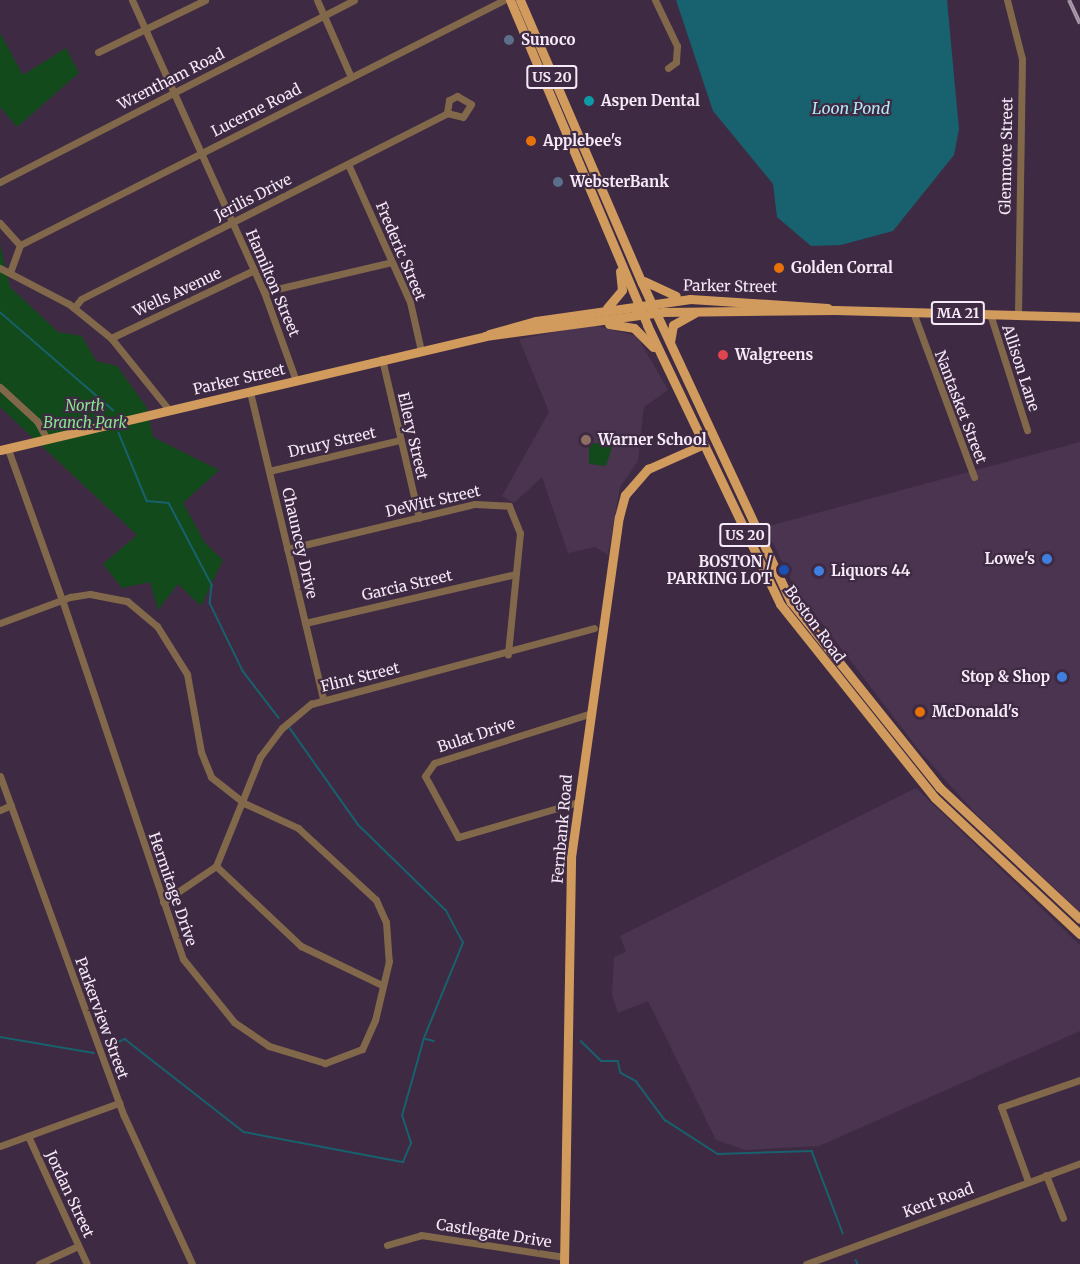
<!DOCTYPE html>
<html>
<head>
<meta charset="utf-8">
<style>
	body { margin:0 }
	#map { position:relative; width:1080px; height:1264px; overflow:hidden; background:#3e2a42; font-family:Merriweather,serif }
	div>[style] { position:absolute }
	[style*='--x'] { left:calc(var(--x)*1px); top:calc(var(--y)*1px); width:calc(var(--w)*1px); rotate:calc(var(--a)*1deg) }
	.built>* { inset:0; background:#4b3450 }
	.green>* { inset:0; background:#134a1b }
	.water>* { inset:0; background:#18616e }
	.stream>* { height:1.5px; margin:-0.75px; padding:0 0.75px; transform-origin:0.75px; border-radius:0.75px; background:#18616e }
	.minor>* { height:7px; margin:-3.5px; padding:0 3.5px; transform-origin:3.5px; border-radius:3.5px; background:#82684b }
	.major>* { height:9px; margin:-4.5px; padding:0 4.5px; transform-origin:4.5px; border-radius:4.5px; background:#d19b5e }
	.rail>* { height:4px; margin-top:-2px; transform-origin:0; background:repeating-linear-gradient(90deg,#3e2a42 0 4.5px,#aa9bad 0 9px); box-sizing:border-box; border-block:2px solid #aa9bad }
	.dots>* { width:16px; height:16px; translate:-50% -50%; box-sizing:border-box; border:3px solid #3e2a42; border-radius:50% }
	span { translate:-50% -50%; white-space:nowrap; text-align:center; line-height:1.15; -webkit-text-stroke:4.5px #3e2a42; paint-order:stroke }
	.shield-label span { padding:2px 4px; background:#3e2a42; border:2px solid; border-radius:4px; -webkit-text-stroke-width:0 }
	.shield-label { font-size:14px; color:#f6e9f8; font-weight:700 }
	.poi-label { font-size:15px; color:#f6e9f8; font-weight:700 }
	.left { translate:0 -50%; text-align:left }
	.right { translate:-100% -50%; text-align:right }
	.street-label { font-size:15px; color:#f6e9f8 }
	.park-label { font-size:15px; color:#88e58e; font-style:italic }
	.water-label { font-size:16px; color:#b0e9f5; font-style:italic }
</style>
</head>
<body>
<div id="map">
	<div class="built">
		<div style="clip-path:polygon(593px 325px,637px 336px,668px 390px,644px 407px,638px 461px,620px 487px,608px 555px,595px 547px,568px 553px,542px 477px,514px 503px,502px 496px,549px 412px,519px 339px)"></div>
		<div style="clip-path:polygon(1080px 442px,1080px 912px,975px 813px,918px 749px,795px 588px,765px 527px)"></div>
		<div style="clip-path:polygon(916px 788px,1080px 945px,1080px 1031px,819px 1146px,745px 1150px,716px 1140px,648px 1001px,618px 1013px,612px 995px,614px 957px,626px 952px,620px 936px)"></div>
	</div>
	<div class="green">
		<div style="clip-path:polygon(0 33px,23px 75px,66px 48px,79px 73px,17px 127px,0 107px)"></div>
		<div style="clip-path:polygon(0 244px,10px 287px,58px 332px,82px 336px,96px 361px,117px 366px,147px 408px,153px 437px,219px 470px,183px 503px,205px 543px,223px 560px,201px 606px,178px 584px,158px 610px,150px 582px,122px 588px,103px 564px,137px 535px,0 407px)"></div>
		<div style="clip-path:polygon(614px 441px,606px 466px,589px 464px,589px 444px)"></div>
	</div>
	<div class="water">
		<div style="clip-path:polygon(676px 0,947px 0,959px 129px,954px 155px,893px 231px,841px 245px,811px 246px,777px 217px,773px 184px,713px 111px)"></div>
	</div>
	<div class="stream">
		<div style="--x:0;--y:312;--w:150;--a:40.9"></div>
		<div style="--x:119;--y:433;--w:74;--a:67.6"></div>
		<div style="--x:147;--y:501;--w:22;--a:5"></div>
		<div style="--x:169;--y:503;--w:93;--a:62.3"></div>
		<div style="--x:212;--y:585;--w:18;--a:96"></div>
		<div style="--x:210;--y:603;--w:76;--a:64.1"></div>
		<div style="--x:243;--y:671;--w:59;--a:52.5"></div>
		<div style="--x:0;--y:1037;--w:95;--a:9.7"></div>
		<div style="--x:426;--y:1039;--w:8;--a:14"></div>
		<div style="--x:581;--y:1041;--w:29;--a:44"></div>
		<div style="--x:602;--y:1061;--w:16;--a:0"></div>
		<div style="--x:618;--y:1061;--w:12;--a:76"></div>
		<div style="--x:621;--y:1073;--w:17;--a:28"></div>
		<div style="--x:636;--y:1081;--w:49;--a:53.4"></div>
		<div style="--x:665;--y:1120;--w:63;--a:32.7"></div>
		<div style="--x:718;--y:1154;--w:94;--a:-1.8"></div>
		<div style="--x:812;--y:1151;--w:88;--a:69.3"></div>
		<div style="--x:107;--y:1047;--w:20;--a:-24"></div>
		<div style="--x:125;--y:1039;--w:151;--a:38"></div>
		<div style="--x:244;--y:1132;--w:162;--a:10.7"></div>
		<div style="--x:403;--y:1162;--w:21;--a:-67"></div>
		<div style="--x:411;--y:1143;--w:28;--a:-108"></div>
		<div style="--x:402;--y:1116;--w:81;--a:-74.2"></div>
		<div style="--x:424;--y:1038;--w:103;--a:-67.7"></div>
		<div style="--x:463;--y:943;--w:36;--a:-118"></div>
		<div style="--x:446;--y:911;--w:123;--a:-135.7"></div>
		<div style="--x:358;--y:825;--w:118;--a:-125.3"></div>
		<div style="--x:856;--y:1260;--w:4;--a:63"></div>
	</div>
	<div class="minor">
		<div style="--x:132;--y:0;--w:320;--a:65.7"></div>
		<div style="--x:264;--y:292;--w:95;--a:70.2"></div>
		<div style="--x:317;--y:0;--w:84;--a:66.2"></div>
		<div style="--x:655;--y:0;--w:51;--a:64.4"></div>
		<div style="--x:677;--y:46;--w:16;--a:94"></div>
		<div style="--x:676;--y:62;--w:10;--a:143"></div>
		<div style="--x:1007;--y:0;--w:61;--a:75.7"></div>
		<div style="--x:1022;--y:59;--w:256;--a:90.9"></div>
		<div style="--x:98;--y:52;--w:119;--a:-25.9"></div>
		<div style="--x:348;--y:164;--w:151;--a:65.8"></div>
		<div style="--x:410;--y:302;--w:50;--a:77.3"></div>
		<div style="--x:0;--y:182;--w:398;--a:-27.2"></div>
		<div style="--x:0;--y:223;--w:30;--a:48"></div>
		<div style="--x:20;--y:245;--w:29;--a:110"></div>
		<div style="--x:20;--y:245;--w:542;--a:-26.85"></div>
		<div style="--x:0;--y:268;--w:78;--a:27.6"></div>
		<div style="--x:69;--y:304;--w:54;--a:39"></div>
		<div style="--x:111;--y:338;--w:92;--a:51.1"></div>
		<div style="--x:264;--y:292;--w:131;--a:-13.2"></div>
		<div style="--x:74;--y:308;--w:11;--a:-52"></div>
		<div style="--x:81;--y:299;--w:411;--a:-26.9"></div>
		<div style="--x:447;--y:113;--w:16;--a:14"></div>
		<div style="--x:463;--y:117;--w:15;--a:-58"></div>
		<div style="--x:471;--y:104;--w:16;--a:-150"></div>
		<div style="--x:457;--y:96;--w:9;--a:153"></div>
		<div style="--x:449;--y:100;--w:13;--a:99"></div>
		<div style="--x:913;--y:312;--w:176;--a:69.7"></div>
		<div style="--x:990;--y:314;--w:122;--a:72.3"></div>
		<div style="--x:111;--y:338;--w:158;--a:-25.4"></div>
		<div style="--x:382;--y:359;--w:163;--a:76.9"></div>
		<div style="--x:0;--y:387;--w:50;--a:42.6"></div>
		<div style="--x:37;--y:421;--w:21;--a:61"></div>
		<div style="--x:250;--y:392;--w:316;--a:76.6"></div>
		<div style="--x:269;--y:471;--w:135;--a:-13.3"></div>
		<div style="--x:287;--y:549;--w:193;--a:-13.5"></div>
		<div style="--x:475;--y:504;--w:34;--a:3"></div>
		<div style="--x:509;--y:506;--w:29;--a:68"></div>
		<div style="--x:520;--y:533;--w:122;--a:95.7"></div>
		<div style="--x:0;--y:623;--w:66;--a:-20.4"></div>
		<div style="--x:62;--y:600;--w:9;--a:-21"></div>
		<div style="--x:70;--y:597;--w:20;--a:-9"></div>
		<div style="--x:90;--y:594;--w:38;--a:11"></div>
		<div style="--x:127;--y:601;--w:39;--a:40"></div>
		<div style="--x:157;--y:626;--w:57;--a:58"></div>
		<div style="--x:187;--y:674;--w:79;--a:79.8"></div>
		<div style="--x:201;--y:752;--w:27;--a:68"></div>
		<div style="--x:211;--y:777;--w:42;--a:38.2"></div>
		<div style="--x:244;--y:803;--w:60;--a:24.8"></div>
		<div style="--x:298;--y:828;--w:106;--a:42.7"></div>
		<div style="--x:376;--y:900;--w:24;--a:66"></div>
		<div style="--x:386;--y:922;--w:39;--a:86"></div>
		<div style="--x:389;--y:961;--w:61;--a:103.3"></div>
		<div style="--x:375;--y:1020;--w:32;--a:114"></div>
		<div style="--x:362;--y:1049;--w:40;--a:159"></div>
		<div style="--x:325;--y:1063;--w:59;--a:-163.1"></div>
		<div style="--x:269;--y:1046;--w:42;--a:-145.6"></div>
		<div style="--x:234;--y:1022;--w:81;--a:-129"></div>
		<div style="--x:183;--y:959;--w:379;--a:-108.6"></div>
		<div style="--x:62;--y:600;--w:160;--a:-109.7"></div>
		<div style="--x:305;--y:623;--w:216;--a:-13.1"></div>
		<div style="--x:0;--y:776;--w:362;--a:70"></div>
		<div style="--x:124;--y:1116;--w:163;--a:65.3"></div>
		<div style="--x:578;--y:802;--w:125;--a:163.7"></div>
		<div style="--x:458;--y:837;--w:69;--a:-118.4"></div>
		<div style="--x:425;--y:776;--w:16;--a:-55"></div>
		<div style="--x:434;--y:763;--w:166;--a:-17.6"></div>
		<div style="--x:0;--y:810;--w:12;--a:-24"></div>
		<div style="--x:216;--y:866;--w:117;--a:43.3"></div>
		<div style="--x:301;--y:946;--w:90;--a:25.7"></div>
		<div style="--x:163;--y:902;--w:64;--a:-34.2"></div>
		<div style="--x:216;--y:866;--w:118;--a:-68"></div>
		<div style="--x:260;--y:757;--w:36;--a:-53"></div>
		<div style="--x:282;--y:728;--w:38;--a:-40"></div>
		<div style="--x:311;--y:704;--w:293;--a:-15"></div>
		<div style="--x:28;--y:1136;--w:141;--a:65.3"></div>
		<div style="--x:0;--y:1146;--w:127;--a:-19.9"></div>
		<div style="--x:1046;--y:1175;--w:46;--a:68.4"></div>
		<div style="--x:1028;--y:1181;--w:79;--a:-110"></div>
		<div style="--x:1001;--y:1107;--w:83;--a:-18.9"></div>
		<div style="--x:387;--y:1245;--w:35;--a:-16"></div>
		<div style="--x:421;--y:1235;--w:145;--a:8.7"></div>
		<div style="--x:39;--y:1264;--w:43;--a:-24.8"></div>
		<div style="--x:806;--y:1264;--w:292;--a:-20.2"></div>
	</div>
	<div class="major">
		<div style="--x:510;--y:0;--w:353;--a:67.1"></div>
		<div style="--x:647;--y:325;--w:309;--a:64.5"></div>
		<div style="--x:780;--y:604;--w:248;--a:51.4"></div>
		<div style="--x:935;--y:798;--w:199;--a:43.2"></div>
		<div style="--x:520;--y:0;--w:308;--a:66.7"></div>
		<div style="--x:642;--y:283;--w:352;--a:65"></div>
		<div style="--x:791;--y:602;--w:237;--a:51.3"></div>
		<div style="--x:939;--y:787;--w:193;--a:43.1"></div>
		<div style="--x:644;--y:281;--w:35;--a:25"></div>
		<div style="--x:607;--y:308;--w:23;--a:-50"></div>
		<div style="--x:622;--y:290;--w:19;--a:-96"></div>
		<div style="--x:609;--y:324;--w:25;--a:9"></div>
		<div style="--x:634;--y:328;--w:27;--a:45"></div>
		<div style="--x:489;--y:334;--w:49;--a:-15.5"></div>
		<div style="--x:536;--y:321;--w:156;--a:-8.1"></div>
		<div style="--x:690;--y:299;--w:138;--a:3.7"></div>
		<div style="--x:670;--y:342;--w:17;--a:-80"></div>
		<div style="--x:673;--y:325;--w:25;--a:-29"></div>
		<div style="--x:0;--y:450;--w:498;--a:-13.2"></div>
		<div style="--x:485;--y:336;--w:180;--a:-7.7"></div>
		<div style="--x:663;--y:312;--w:172;--a:-0.7"></div>
		<div style="--x:835;--y:310;--w:245;--a:1.6"></div>
		<div style="--x:564;--y:1264;--w:407;--a:-89"></div>
		<div style="--x:571;--y:857;--w:343;--a:-82"></div>
		<div style="--x:619;--y:517;--w:23;--a:-75"></div>
		<div style="--x:625;--y:495;--w:35;--a:-49"></div>
		<div style="--x:648;--y:469;--w:59;--a:-24"></div>
	</div>
	<div class="rail">
		<div style="--x:1069;--y:0;--w:26;--a:65"></div>
	</div>
	<div class="dots">
		<div style="left:509px;top:40px;background:#5c6f8a"></div>
		<div style="left:589px;top:101px;background:#0f9aa8"></div>
		<div style="left:531px;top:141px;background:#e8710a"></div>
		<div style="left:558px;top:182px;background:#5c6f8a"></div>
		<div style="left:779px;top:268px;background:#e8710a"></div>
		<div style="left:723px;top:355px;background:#e0444e"></div>
		<div style="left:586px;top:440px;background:#8d6e63"></div>
		<div style="left:1047px;top:559px;background:#3f7fe0"></div>
		<div style="left:784px;top:570px;background:#1a4fb4"></div>
		<div style="left:819px;top:571px;background:#3f7fe0"></div>
		<div style="left:1062px;top:677px;background:#3f7fe0"></div>
		<div style="left:920px;top:712px;background:#e8710a"></div>
	</div>
	<div class="shield-label">
		<span style="left:552px;top:77px">US 20</span>
		<span style="left:958px;top:313px">MA 21</span>
		<span style="left:745px;top:535px">US 20</span>
	</div>
	<div class="poi-label">
		<span class="left" style="left:521px;top:40px">Sunoco</span>
		<span class="left" style="left:601px;top:101px">Aspen Dental</span>
		<span class="left" style="left:543px;top:141px">Applebee's</span>
		<span class="left" style="left:570px;top:182px">WebsterBank</span>
		<span class="left" style="left:791px;top:268px">Golden Corral</span>
		<span class="left" style="left:735px;top:355px">Walgreens</span>
		<span class="left" style="left:598px;top:440px">Warner School</span>
		<span class="right" style="left:1035px;top:559px">Lowe's</span>
		<span class="right" style="left:772px;top:570px">BOSTON /<br>PARKING LOT</span>
		<span class="left" style="left:831px;top:571px">Liquors 44</span>
		<span class="right" style="left:1050px;top:677px">Stop &amp; Shop</span>
		<span class="left" style="left:932px;top:712px">McDonald's</span>
	</div>
	<div class="street-label">
		<span style="left:171px;top:79px;rotate:-27deg">Wrentham Road</span>
		<span style="left:256px;top:110px;rotate:-27deg">Lucerne Road</span>
		<span style="left:1006px;top:156px;rotate:-89deg">Glenmore Street</span>
		<span style="left:253px;top:197px;rotate:-27deg">Jerilis Drive</span>
		<span style="left:401px;top:251px;rotate:67deg">Frederic Street</span>
		<span style="left:273px;top:283px;rotate:67deg">Hamilton Street</span>
		<span style="left:730px;top:286px;rotate:1deg">Parker Street</span>
		<span style="left:177px;top:292px;rotate:-25deg">Wells Avenue</span>
		<span style="left:1021px;top:368px;rotate:72deg">Allison Lane</span>
		<span style="left:239px;top:379px;rotate:-13deg">Parker Street</span>
		<span style="left:961px;top:407px;rotate:69deg">Nantasket Street</span>
		<span style="left:413px;top:436px;rotate:77deg">Ellery Street</span>
		<span style="left:332px;top:442px;rotate:-13deg">Drury Street</span>
		<span style="left:433px;top:501px;rotate:-13deg">DeWitt Street</span>
		<span style="left:300px;top:543px;rotate:77deg">Chauncey Drive</span>
		<span style="left:407px;top:585px;rotate:-13deg">Garcia Street</span>
		<span style="left:815px;top:624px;rotate:54deg">Boston Road</span>
		<span style="left:360px;top:677px;rotate:-14deg">Flint Street</span>
		<span style="left:476px;top:735px;rotate:-18deg">Bulat Drive</span>
		<span style="left:562px;top:829px;rotate:-85deg">Fernbank Road</span>
		<span style="left:173px;top:889px;rotate:71deg">Hermitage Drive</span>
		<span style="left:102px;top:1018px;rotate:70deg">Parkerview Street</span>
		<span style="left:70px;top:1194px;rotate:65deg">Jordan Street</span>
		<span style="left:938px;top:1200px;rotate:-20deg">Kent Road</span>
		<span style="left:494px;top:1233px;rotate:9deg">Castlegate Drive</span>
	</div>
	<div class="park-label">
		<span style="left:85px;top:414px">North<br>Branch Park</span>
	</div>
	<div class="water-label">
		<span style="left:851px;top:108px">Loon Pond</span>
	</div>
</div>
</body>
</html>
